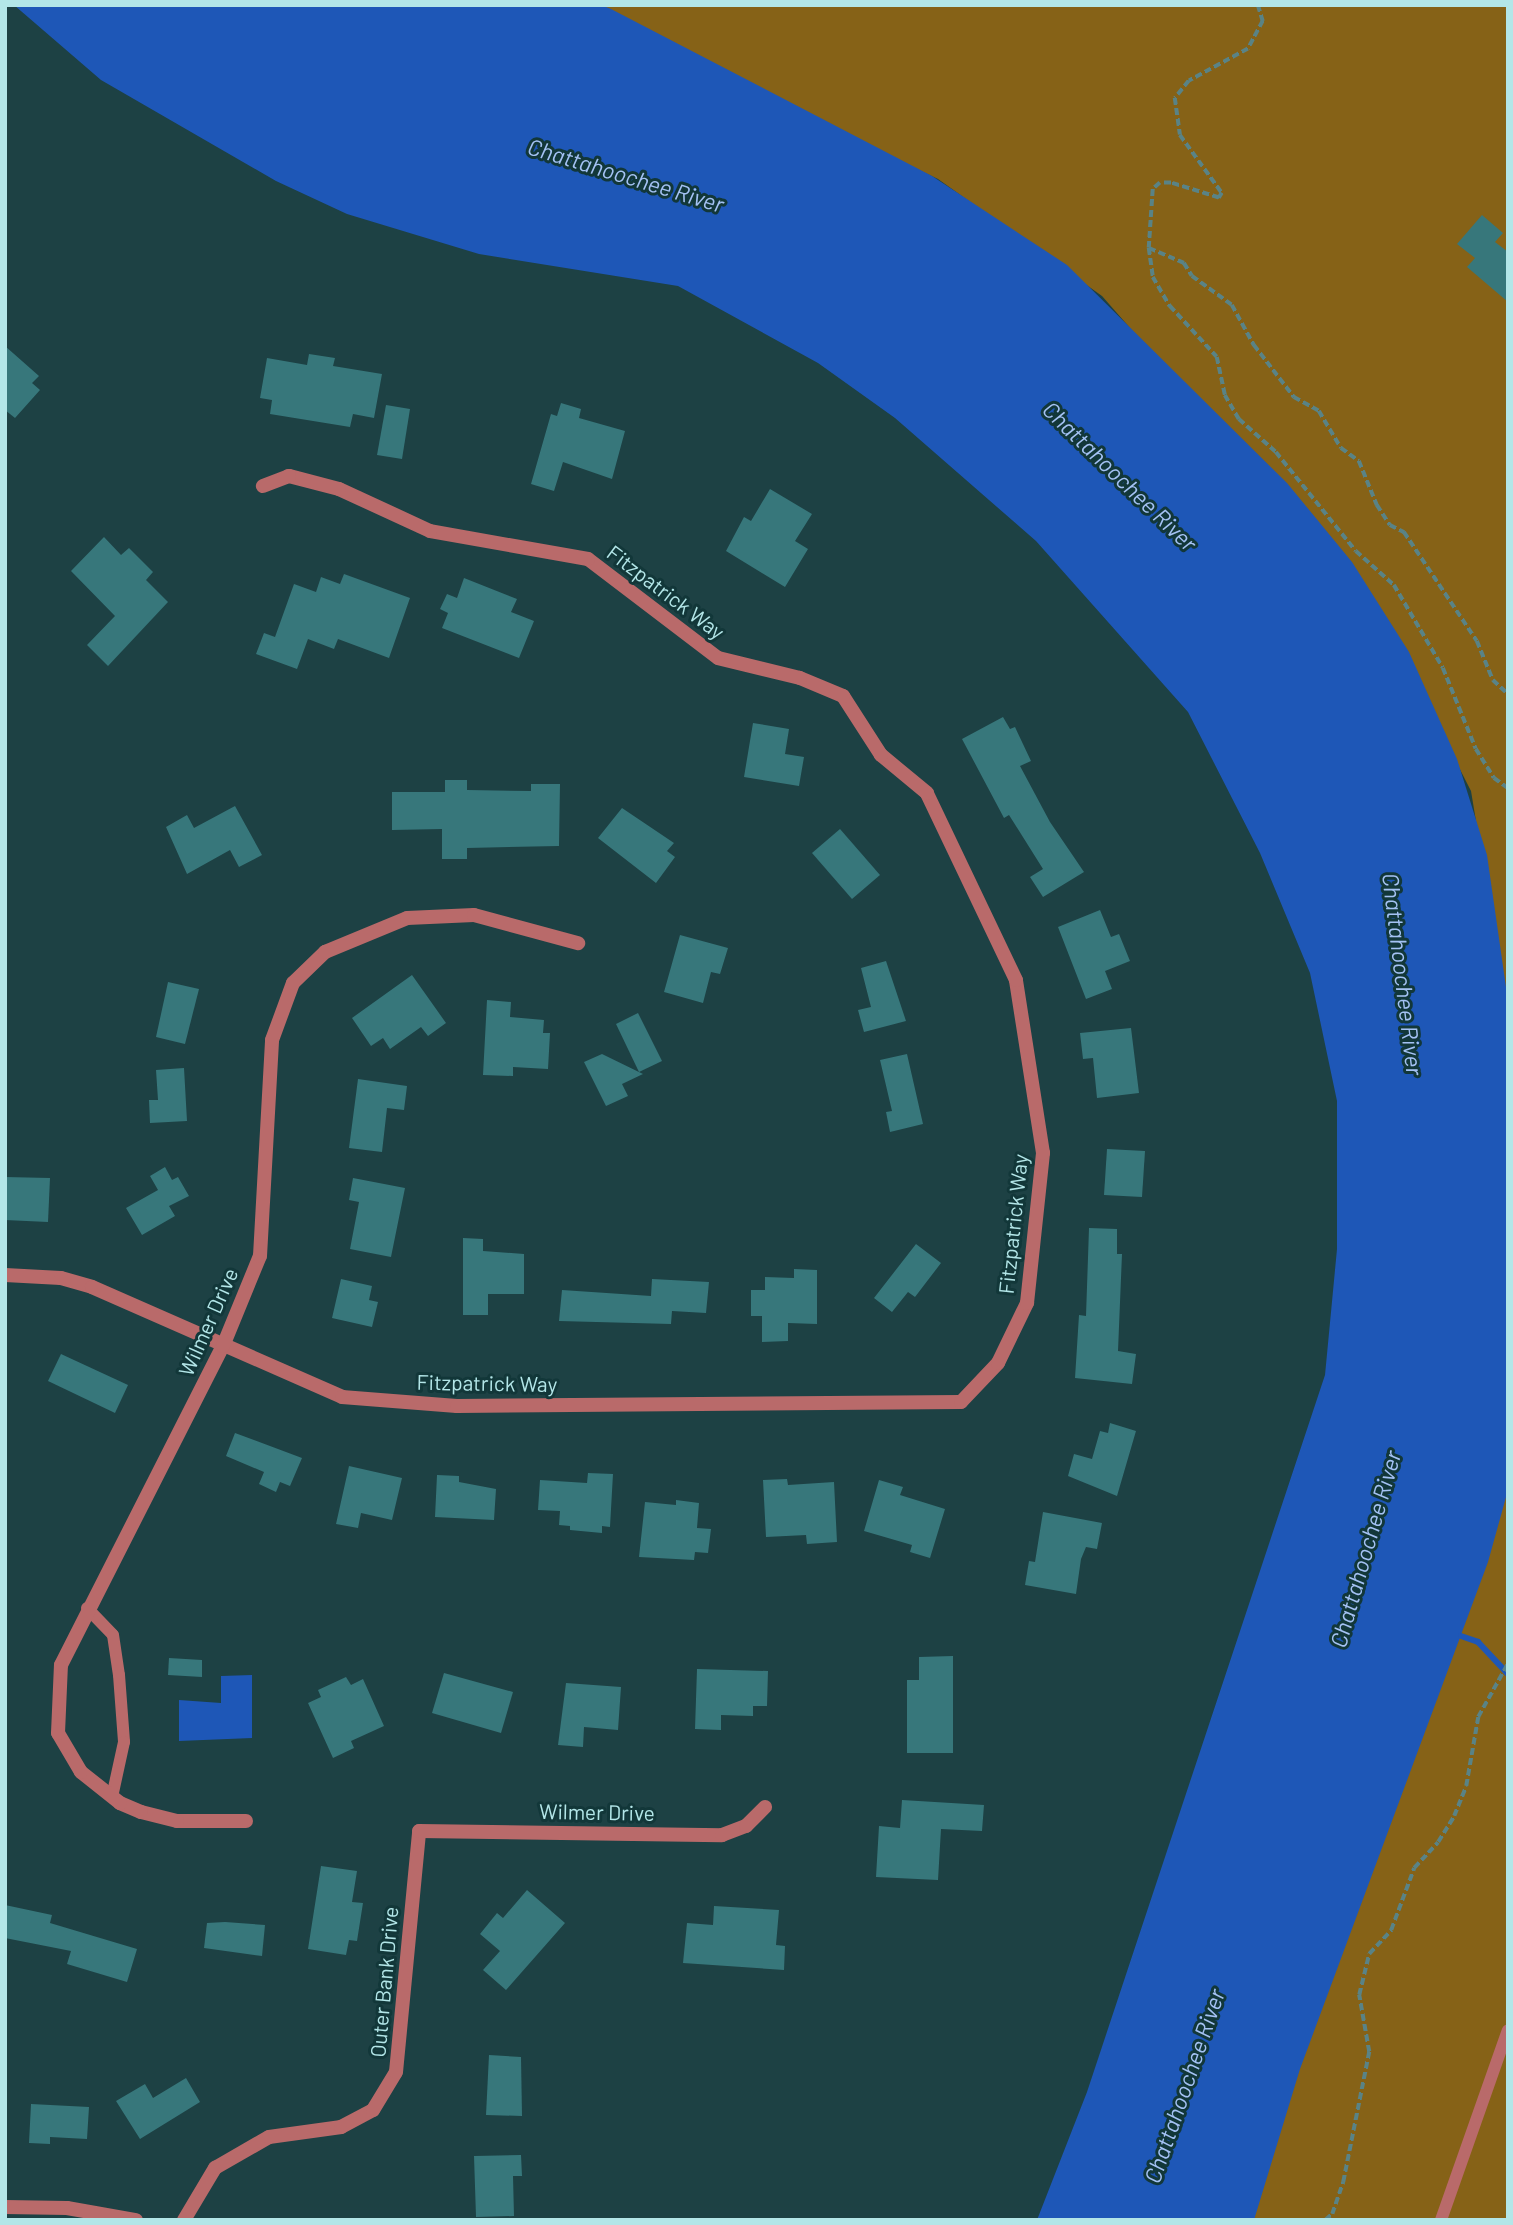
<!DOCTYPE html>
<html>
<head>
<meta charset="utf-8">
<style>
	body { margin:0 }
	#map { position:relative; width:1513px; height:2225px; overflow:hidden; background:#1d4144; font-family:Barlow,sans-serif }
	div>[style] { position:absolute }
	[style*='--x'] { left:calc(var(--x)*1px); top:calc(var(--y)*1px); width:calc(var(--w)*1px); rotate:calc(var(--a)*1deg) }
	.forest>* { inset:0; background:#866217 }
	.water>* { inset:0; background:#1e57b7 }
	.stream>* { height:6px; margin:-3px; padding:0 3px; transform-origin:3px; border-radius:3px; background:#1e57b7 }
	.building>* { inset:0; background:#37777b }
	.path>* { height:3.5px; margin-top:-1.75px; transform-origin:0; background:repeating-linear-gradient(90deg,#598386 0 7px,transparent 0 10.5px) }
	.lane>* { height:12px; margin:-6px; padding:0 6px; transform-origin:6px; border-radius:6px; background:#b96a6a }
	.street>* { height:14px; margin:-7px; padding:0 7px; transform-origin:7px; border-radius:7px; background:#b96a6a }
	span { translate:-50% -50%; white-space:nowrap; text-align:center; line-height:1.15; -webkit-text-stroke:6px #123739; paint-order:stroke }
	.street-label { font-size:21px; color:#b3e6e8 }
	.water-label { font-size:23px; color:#a4c2f4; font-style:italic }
	.frame { position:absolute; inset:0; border:7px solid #b3e6e8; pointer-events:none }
</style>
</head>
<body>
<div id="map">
	<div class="forest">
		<div style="clip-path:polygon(570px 5px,1508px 5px,1508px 1014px,1471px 791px,1381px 615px,1102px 296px,938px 179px)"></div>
		<div style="clip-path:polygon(1508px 1454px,1508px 2220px,1236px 2220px)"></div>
	</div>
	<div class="water">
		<div style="clip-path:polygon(14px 5px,601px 5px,611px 9px,932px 176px,1067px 265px,1287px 483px,1352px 562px,1409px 652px,1457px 759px,1487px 855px,1508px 1001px,1508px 1490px,1488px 1562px,1300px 2069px,1254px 2220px,1037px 2220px,1087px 2092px,1325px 1375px,1337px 1249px,1337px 1101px,1310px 973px,1260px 853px,1188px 712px,1036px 541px,895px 418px,818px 363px,678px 286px,479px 254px,347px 214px,276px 181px,101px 80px)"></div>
		<div style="clip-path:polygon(252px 1675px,252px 1738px,179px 1741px,179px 1700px,221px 1703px,221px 1676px)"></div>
	</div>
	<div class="stream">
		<div style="--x:1461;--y:1636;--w:18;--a:19"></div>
		<div style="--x:1478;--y:1642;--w:44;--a:46.8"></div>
	</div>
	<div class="building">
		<div style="clip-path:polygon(1482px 215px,1503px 233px,1495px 242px,1508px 252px,1508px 302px,1467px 267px,1475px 258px,1457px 244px)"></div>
		<div style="clip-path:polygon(5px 346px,39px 376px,32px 383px,40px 390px,15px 418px,5px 410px)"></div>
		<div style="clip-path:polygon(309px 354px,335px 358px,333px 366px,382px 374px,374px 418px,353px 414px,350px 427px,270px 414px,272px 400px,260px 398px,267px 358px,307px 365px)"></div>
		<div style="clip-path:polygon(561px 403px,581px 409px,579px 418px,625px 431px,612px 479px,563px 462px,554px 491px,531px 484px,551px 414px,557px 416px)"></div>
		<div style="clip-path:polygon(386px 405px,410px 409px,402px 459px,377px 455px)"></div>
		<div style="clip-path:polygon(770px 489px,812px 514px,795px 541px,808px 549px,785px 587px,726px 551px,744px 517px,751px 521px)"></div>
		<div style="clip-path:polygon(104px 537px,121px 555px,129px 548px,153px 572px,146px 580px,168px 602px,108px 666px,87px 645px,115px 616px,71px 571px)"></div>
		<div style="clip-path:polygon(344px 574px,410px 598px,389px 658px,338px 639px,334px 649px,308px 639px,297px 669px,256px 654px,264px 633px,275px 637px,294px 584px,316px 592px,321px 577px,340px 584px)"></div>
		<div style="clip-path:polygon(464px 578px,517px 599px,511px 612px,534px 621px,519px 658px,442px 628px,448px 613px,440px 609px,447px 594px,457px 598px)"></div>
		<div style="clip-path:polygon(1003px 717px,1010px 729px,1015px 727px,1031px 761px,1020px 766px,1050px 822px,1084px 872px,1043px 897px,1030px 877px,1043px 869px,1009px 815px,1004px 818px,962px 739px)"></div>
		<div style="clip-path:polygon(753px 723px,789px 729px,785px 754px,804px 757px,799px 786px,744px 777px)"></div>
		<div style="clip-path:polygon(445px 780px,467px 780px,467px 790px,531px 791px,531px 784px,560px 784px,559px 846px,467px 848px,467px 859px,442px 859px,442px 829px,392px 830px,392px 792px,445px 792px)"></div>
		<div style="clip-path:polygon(235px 806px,262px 855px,239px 867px,230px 850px,187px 874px,166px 827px,187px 815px,194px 828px)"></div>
		<div style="clip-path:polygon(622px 808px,674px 843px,667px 851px,675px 857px,656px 883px,598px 838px)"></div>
		<div style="clip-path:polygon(840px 829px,880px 875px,852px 899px,812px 853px)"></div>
		<div style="clip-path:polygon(1100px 910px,1111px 937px,1119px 934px,1130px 961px,1105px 971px,1112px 989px,1086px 999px,1058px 927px)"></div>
		<div style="clip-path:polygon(680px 935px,728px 948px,720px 974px,711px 972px,703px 1003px,664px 992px)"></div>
		<div style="clip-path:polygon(886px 961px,906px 1021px,864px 1032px,858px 1010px,871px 1007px,861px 968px)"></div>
		<div style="clip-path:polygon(412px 975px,446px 1023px,428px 1036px,421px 1027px,390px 1049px,383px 1038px,371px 1046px,352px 1018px)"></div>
		<div style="clip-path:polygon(168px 982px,199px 989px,185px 1044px,156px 1037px)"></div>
		<div style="clip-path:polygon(487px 1000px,511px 1002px,510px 1017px,544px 1020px,543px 1033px,550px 1033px,548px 1069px,513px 1067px,513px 1076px,483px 1075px)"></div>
		<div style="clip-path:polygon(638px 1013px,662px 1061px,639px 1072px,616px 1024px)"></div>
		<div style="clip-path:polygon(1131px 1028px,1139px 1093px,1097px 1098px,1093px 1058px,1083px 1059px,1080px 1033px)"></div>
		<div style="clip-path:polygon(602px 1054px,643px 1074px,622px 1084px,628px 1096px,606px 1106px,584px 1062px)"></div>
		<div style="clip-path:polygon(907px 1054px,923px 1124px,890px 1132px,886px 1112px,892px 1111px,880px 1060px)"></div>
		<div style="clip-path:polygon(184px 1068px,187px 1121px,150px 1123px,149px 1100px,158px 1100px,156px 1070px)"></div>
		<div style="clip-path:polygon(358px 1079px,407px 1086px,404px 1110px,387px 1108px,382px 1152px,349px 1148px)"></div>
		<div style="clip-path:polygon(1107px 1149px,1145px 1151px,1142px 1197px,1104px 1195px)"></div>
		<div style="clip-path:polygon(165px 1167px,172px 1180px,178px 1177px,189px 1196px,169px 1206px,175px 1216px,142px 1235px,126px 1208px,158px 1190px,150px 1176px)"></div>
		<div style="clip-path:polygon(5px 1177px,50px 1178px,48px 1222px,5px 1220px)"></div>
		<div style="clip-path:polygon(353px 1178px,405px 1188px,391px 1257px,350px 1249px,359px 1202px,349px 1200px)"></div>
		<div style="clip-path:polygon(1089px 1228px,1117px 1229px,1117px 1254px,1122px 1254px,1118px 1351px,1136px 1354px,1132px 1384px,1075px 1378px,1079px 1315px,1086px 1316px)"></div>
		<div style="clip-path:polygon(463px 1238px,483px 1239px,483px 1251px,524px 1254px,524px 1294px,488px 1294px,488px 1315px,463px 1315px)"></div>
		<div style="clip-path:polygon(916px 1244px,941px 1263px,915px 1297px,908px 1292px,892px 1312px,874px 1298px)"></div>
		<div style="clip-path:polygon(794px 1269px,817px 1270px,817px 1324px,788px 1323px,788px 1341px,762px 1342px,762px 1316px,751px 1316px,751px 1290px,765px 1290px,765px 1277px,794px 1278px)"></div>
		<div style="clip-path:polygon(341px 1279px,372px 1286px,369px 1300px,378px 1302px,372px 1327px,332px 1318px)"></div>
		<div style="clip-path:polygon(652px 1279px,709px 1282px,706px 1313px,672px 1311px,671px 1324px,559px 1321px,562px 1290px,651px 1296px)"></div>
		<div style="clip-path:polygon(61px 1354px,128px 1385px,115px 1413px,48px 1381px)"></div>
		<div style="clip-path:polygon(1110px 1423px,1136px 1431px,1117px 1496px,1068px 1476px,1074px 1454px,1092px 1459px,1100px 1431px,1108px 1433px)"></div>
		<div style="clip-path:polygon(235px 1433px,302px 1458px,290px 1486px,280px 1482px,276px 1492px,259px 1484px,264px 1472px,226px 1456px)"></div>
		<div style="clip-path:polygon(349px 1466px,402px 1478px,392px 1520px,361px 1513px,358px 1528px,336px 1524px)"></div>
		<div style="clip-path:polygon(588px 1473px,613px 1474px,610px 1527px,602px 1526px,602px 1533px,570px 1530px,570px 1526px,559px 1525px,560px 1511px,538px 1510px,540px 1480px,587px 1483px)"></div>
		<div style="clip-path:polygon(437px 1475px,459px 1476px,459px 1482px,496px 1489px,494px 1520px,435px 1517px)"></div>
		<div style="clip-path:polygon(787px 1479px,788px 1485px,834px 1482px,837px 1542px,807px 1544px,806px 1535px,766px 1537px,763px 1480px)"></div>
		<div style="clip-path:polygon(879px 1480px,903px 1487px,900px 1495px,945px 1509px,930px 1558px,910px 1552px,912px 1545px,864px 1531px)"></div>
		<div style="clip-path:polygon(676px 1500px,699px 1503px,697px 1528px,711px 1529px,708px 1553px,695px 1552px,694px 1560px,639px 1557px,645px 1502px,676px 1505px)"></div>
		<div style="clip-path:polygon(1043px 1512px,1102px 1523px,1097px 1549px,1086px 1547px,1081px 1559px,1076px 1594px,1025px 1585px,1029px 1561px,1035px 1562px)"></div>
		<div style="clip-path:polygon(953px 1656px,953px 1753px,907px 1753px,907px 1680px,919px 1680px,919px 1657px)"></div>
		<div style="clip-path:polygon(169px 1658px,202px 1660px,202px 1677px,168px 1675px)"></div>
		<div style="clip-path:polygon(697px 1669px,768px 1671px,767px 1706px,753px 1706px,753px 1716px,721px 1715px,721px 1730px,695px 1729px)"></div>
		<div style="clip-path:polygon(444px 1673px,513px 1692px,501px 1733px,432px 1713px)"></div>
		<div style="clip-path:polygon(346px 1677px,351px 1685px,363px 1679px,384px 1726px,351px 1741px,354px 1748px,333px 1758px,308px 1703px,321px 1697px,318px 1690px)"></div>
		<div style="clip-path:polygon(566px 1683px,621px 1687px,618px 1730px,584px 1727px,583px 1747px,558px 1745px)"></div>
		<div style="clip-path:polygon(902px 1800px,984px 1805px,982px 1831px,941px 1829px,938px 1880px,876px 1877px,879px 1826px,900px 1828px)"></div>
		<div style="clip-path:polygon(321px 1866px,357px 1871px,352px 1902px,363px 1903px,357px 1941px,349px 1940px,346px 1955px,308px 1949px)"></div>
		<div style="clip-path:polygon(527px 1890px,565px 1923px,506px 1990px,483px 1970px,500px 1951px,480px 1934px,497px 1913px,503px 1918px)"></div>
		<div style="clip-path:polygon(5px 1905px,52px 1915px,50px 1923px,137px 1949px,127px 1982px,67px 1964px,71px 1951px,5px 1938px)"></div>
		<div style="clip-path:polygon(714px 1906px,779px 1910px,776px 1945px,785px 1946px,784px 1970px,683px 1963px,687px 1923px,713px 1925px)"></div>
		<div style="clip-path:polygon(225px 1922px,265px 1925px,262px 1956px,204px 1948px,207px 1923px)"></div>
		<div style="clip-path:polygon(489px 2055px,521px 2057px,522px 2116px,486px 2115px)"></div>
		<div style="clip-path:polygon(186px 2078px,200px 2102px,140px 2139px,116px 2101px,145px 2084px,153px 2098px)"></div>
		<div style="clip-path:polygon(31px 2104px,89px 2107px,87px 2139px,50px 2137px,50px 2144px,29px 2143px)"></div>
		<div style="clip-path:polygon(521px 2155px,522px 2176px,513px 2176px,514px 2216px,476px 2217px,474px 2156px)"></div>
	</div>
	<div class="path">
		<div style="--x:1258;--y:5;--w:17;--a:73"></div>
		<div style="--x:1263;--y:21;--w:32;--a:118"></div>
		<div style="--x:1248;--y:49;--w:67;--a:151.5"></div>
		<div style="--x:1189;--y:81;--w:22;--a:129"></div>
		<div style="--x:1175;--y:98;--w:37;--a:82"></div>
		<div style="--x:1180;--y:135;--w:72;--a:54.1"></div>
		<div style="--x:1222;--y:193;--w:6;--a:121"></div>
		<div style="--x:1219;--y:198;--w:50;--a:-162.6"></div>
		<div style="--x:1171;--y:183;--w:11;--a:180"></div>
		<div style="--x:1160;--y:183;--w:9;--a:139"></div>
		<div style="--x:1153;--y:189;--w:59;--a:93.9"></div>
		<div style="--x:1149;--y:248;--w:29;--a:82"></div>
		<div style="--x:1153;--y:277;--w:34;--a:60"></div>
		<div style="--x:1170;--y:306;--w:69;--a:47.3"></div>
		<div style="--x:1217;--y:357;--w:39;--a:78"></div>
		<div style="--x:1225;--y:395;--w:28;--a:60"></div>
		<div style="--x:1239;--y:419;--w:50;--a:41.7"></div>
		<div style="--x:1276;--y:452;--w:127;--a:51.1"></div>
		<div style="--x:1356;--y:551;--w:51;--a:41.8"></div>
		<div style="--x:1394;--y:585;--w:96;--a:59.4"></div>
		<div style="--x:1443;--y:668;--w:87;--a:67.8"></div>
		<div style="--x:1476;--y:749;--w:34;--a:58"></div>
		<div style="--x:1494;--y:778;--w:17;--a:36"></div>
		<div style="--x:1149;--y:248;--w:38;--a:23"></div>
		<div style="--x:1184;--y:263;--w:15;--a:58"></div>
		<div style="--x:1192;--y:276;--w:49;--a:35.9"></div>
		<div style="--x:1232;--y:305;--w:46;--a:61.2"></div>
		<div style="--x:1254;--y:345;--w:66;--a:52.4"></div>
		<div style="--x:1294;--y:397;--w:29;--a:29"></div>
		<div style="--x:1319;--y:411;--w:43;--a:59.3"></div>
		<div style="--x:1341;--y:448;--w:22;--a:36"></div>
		<div style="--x:1359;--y:461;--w:48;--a:67.8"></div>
		<div style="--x:1377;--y:505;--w:24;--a:57"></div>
		<div style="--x:1390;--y:525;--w:16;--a:27"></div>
		<div style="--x:1404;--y:532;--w:131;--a:56.2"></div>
		<div style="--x:1477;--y:641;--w:42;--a:67.7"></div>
		<div style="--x:1493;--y:680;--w:21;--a:43"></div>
		<div style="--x:1325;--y:2220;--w:9;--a:-41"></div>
		<div style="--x:1332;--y:2214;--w:34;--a:-71"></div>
		<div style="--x:1343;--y:2182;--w:133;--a:-78.7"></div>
		<div style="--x:1369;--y:2052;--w:58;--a:-100"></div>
		<div style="--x:1359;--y:1995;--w:42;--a:-76.3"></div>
		<div style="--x:1369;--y:1954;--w:33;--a:-47"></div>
		<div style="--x:1391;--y:1930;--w:66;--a:-69.6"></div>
		<div style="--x:1414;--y:1868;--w:35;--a:-47"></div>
		<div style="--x:1438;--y:1842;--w:31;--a:-58"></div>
		<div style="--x:1454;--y:1816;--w:32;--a:-68"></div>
		<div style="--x:1466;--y:1786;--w:70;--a:-80.1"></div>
		<div style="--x:1478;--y:1717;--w:62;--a:-60.9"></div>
	</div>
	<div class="lane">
		<div style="--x:87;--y:1608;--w:37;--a:46"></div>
		<div style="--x:113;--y:1635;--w:40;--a:81.5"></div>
		<div style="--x:119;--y:1675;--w:67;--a:85.7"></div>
		<div style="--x:124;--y:1742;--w:56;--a:102.3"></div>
		<div style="--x:1441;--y:2220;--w:201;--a:-70.6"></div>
	</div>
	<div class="street">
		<div style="--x:5;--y:1275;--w:56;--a:3.1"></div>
		<div style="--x:61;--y:1278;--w:32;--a:16"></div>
		<div style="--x:92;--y:1287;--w:273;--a:23.7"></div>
		<div style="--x:342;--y:1397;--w:115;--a:4.5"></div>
		<div style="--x:457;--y:1406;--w:504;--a:-0.45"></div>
		<div style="--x:961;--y:1402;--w:54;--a:-46.5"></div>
		<div style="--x:998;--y:1363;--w:67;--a:-64.2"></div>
		<div style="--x:1027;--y:1303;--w:151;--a:-83.9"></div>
		<div style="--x:1043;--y:1153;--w:175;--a:-98.9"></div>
		<div style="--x:1016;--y:980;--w:207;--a:-115.5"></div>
		<div style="--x:927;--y:793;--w:60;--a:-140.4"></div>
		<div style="--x:881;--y:755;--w:70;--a:-122.8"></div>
		<div style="--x:843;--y:696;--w:47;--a:-157.3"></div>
		<div style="--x:800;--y:678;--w:84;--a:-166.3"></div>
		<div style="--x:718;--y:658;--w:163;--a:-142.7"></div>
		<div style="--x:588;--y:559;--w:160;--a:-170"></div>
		<div style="--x:430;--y:531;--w:100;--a:-155.2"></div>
		<div style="--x:339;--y:489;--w:52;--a:-165.4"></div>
		<div style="--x:289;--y:476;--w:28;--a:159"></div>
		<div style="--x:246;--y:1821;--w:69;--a:180"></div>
		<div style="--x:177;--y:1821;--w:37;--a:-166"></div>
		<div style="--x:141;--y:1812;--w:23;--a:-157"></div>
		<div style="--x:120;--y:1803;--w:50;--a:-141.5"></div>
		<div style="--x:81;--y:1772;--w:45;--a:-120.5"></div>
		<div style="--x:58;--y:1733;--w:68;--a:-87.5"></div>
		<div style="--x:61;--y:1665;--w:358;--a:-63.1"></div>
		<div style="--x:223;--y:1346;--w:97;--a:-67.7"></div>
		<div style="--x:260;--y:1256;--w:216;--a:-86.8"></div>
		<div style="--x:272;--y:1040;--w:61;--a:-69.8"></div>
		<div style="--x:293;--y:983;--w:45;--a:-44.1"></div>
		<div style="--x:325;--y:952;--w:89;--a:-22.5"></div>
		<div style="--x:407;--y:918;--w:67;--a:-2.6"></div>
		<div style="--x:474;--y:915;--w:108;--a:15.1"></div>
		<div style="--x:5;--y:2207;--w:62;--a:0.9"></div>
		<div style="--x:67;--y:2208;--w:70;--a:9.9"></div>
		<div style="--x:184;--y:2220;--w:61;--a:-59.2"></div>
		<div style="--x:215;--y:2168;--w:62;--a:-29.9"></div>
		<div style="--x:269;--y:2137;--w:73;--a:-7.9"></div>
		<div style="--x:341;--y:2127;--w:36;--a:-28"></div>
		<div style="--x:373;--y:2110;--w:44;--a:-58.8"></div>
		<div style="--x:396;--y:2072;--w:242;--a:-84.5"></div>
		<div style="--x:419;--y:1831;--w:303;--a:0.8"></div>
		<div style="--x:722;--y:1835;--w:26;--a:-21"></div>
		<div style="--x:746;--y:1826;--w:27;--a:-45"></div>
	</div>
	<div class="street-label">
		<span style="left:666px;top:592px;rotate:37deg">Fitzpatrick Way</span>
		<span style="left:1013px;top:1224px;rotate:-84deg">Fitzpatrick Way</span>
		<span style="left:208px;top:1322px;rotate:-66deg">Wilmer Drive</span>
		<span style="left:487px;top:1383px;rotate:1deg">Fitzpatrick Way</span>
		<span style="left:597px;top:1812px;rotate:1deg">Wilmer Drive</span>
		<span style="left:384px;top:1982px;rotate:-85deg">Outer Bank Drive</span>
	</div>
	<div class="water-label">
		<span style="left:626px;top:175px;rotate:17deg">Chattahoochee River</span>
		<span style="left:1120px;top:476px;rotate:44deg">Chattahoochee River</span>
		<span style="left:1403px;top:974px;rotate:83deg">Chattahoochee River</span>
		<span style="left:1365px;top:1549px;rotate:-74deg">Chattahoochee River</span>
		<span style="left:1184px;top:2086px;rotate:-71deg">Chattahoochee River</span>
	</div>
	<div class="frame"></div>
</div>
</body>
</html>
